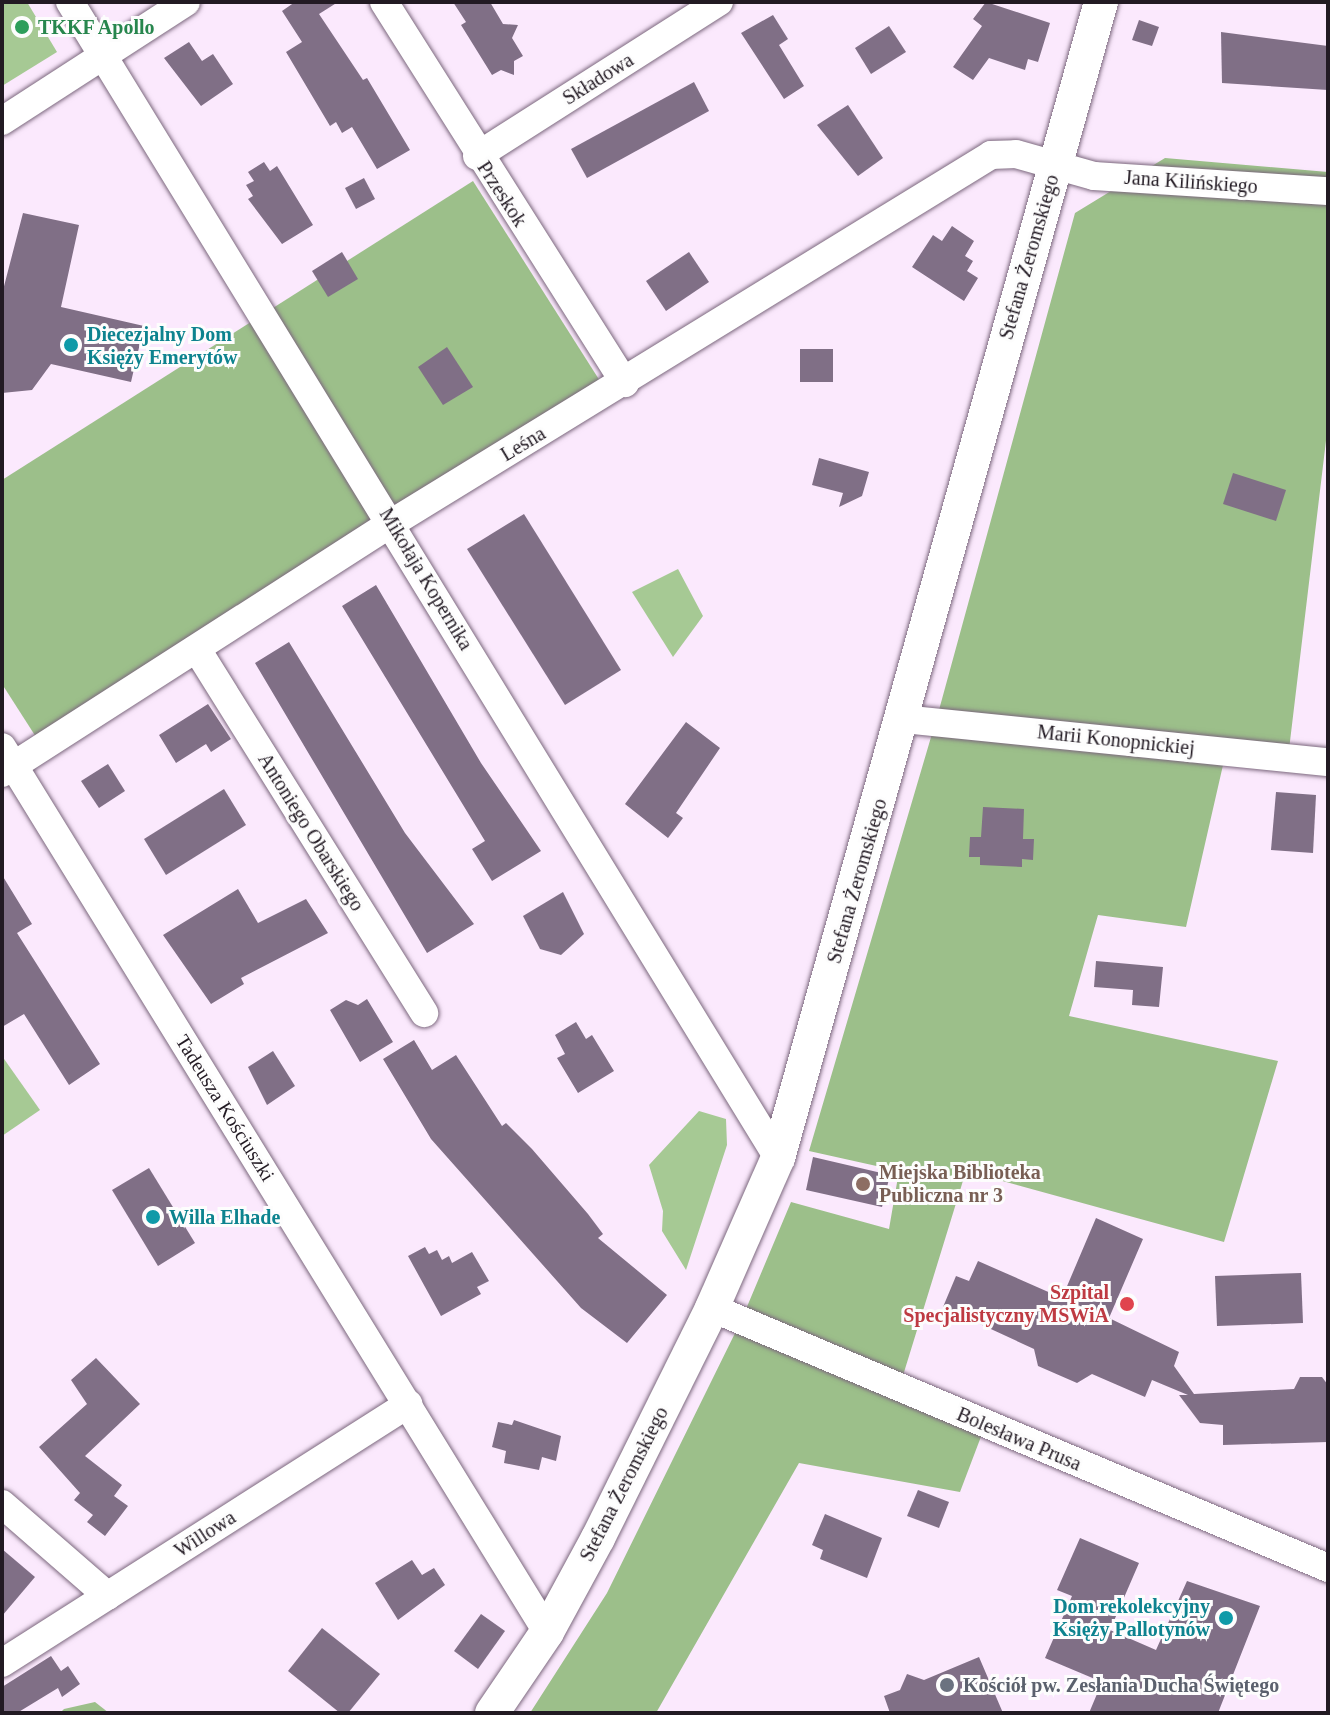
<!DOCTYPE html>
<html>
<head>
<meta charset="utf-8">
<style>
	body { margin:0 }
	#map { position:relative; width:1330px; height:1715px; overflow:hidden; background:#fbe9fd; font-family:Georgia,serif }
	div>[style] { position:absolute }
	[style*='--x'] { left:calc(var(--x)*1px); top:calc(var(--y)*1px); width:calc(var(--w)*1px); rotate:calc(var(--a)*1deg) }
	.green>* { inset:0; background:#a6c994 }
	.forest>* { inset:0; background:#9cbf8a }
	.building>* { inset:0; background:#806f86 }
	.roads { filter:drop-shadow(0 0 2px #7c687e) drop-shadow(0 0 2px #7c687e) }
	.minor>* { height:28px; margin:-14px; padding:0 14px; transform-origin:14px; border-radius:14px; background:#fff }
	.major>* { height:34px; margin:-17px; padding:0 17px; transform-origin:17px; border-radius:17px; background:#fff }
	.dots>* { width:22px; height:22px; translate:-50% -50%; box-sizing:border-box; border:4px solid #fdfdfd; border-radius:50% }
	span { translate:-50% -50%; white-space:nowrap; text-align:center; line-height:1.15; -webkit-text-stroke:6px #fdfdfd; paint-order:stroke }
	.leisure-label { font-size:20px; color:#27864d; font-weight:700 }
	.left { translate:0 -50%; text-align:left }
	.street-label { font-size:20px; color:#221a23 }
	.culture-label { font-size:20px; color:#0d838f; font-weight:700 }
	.right { translate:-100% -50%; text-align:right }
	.education-label { font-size:20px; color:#785e54; font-weight:700 }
	.health-label { font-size:20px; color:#be3a42; font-weight:700 }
	.worship-label { font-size:20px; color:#5b616d; font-weight:700 }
	.frame { position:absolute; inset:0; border:4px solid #221a23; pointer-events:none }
</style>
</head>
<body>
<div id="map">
	<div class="green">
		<div style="clip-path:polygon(2px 2px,27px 2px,57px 52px,2px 86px)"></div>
		<div style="clip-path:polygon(678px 569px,703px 616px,673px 657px,632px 592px)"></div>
		<div style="clip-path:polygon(2px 1056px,40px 1110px,2px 1136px)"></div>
		<div style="clip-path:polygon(699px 1111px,726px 1119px,727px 1145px,686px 1270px,662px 1231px,663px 1211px,649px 1165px)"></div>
	</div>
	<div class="forest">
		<div style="clip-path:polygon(1165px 158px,1328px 172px,1328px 424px,1288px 758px,1226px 752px,1186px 927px,1098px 915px,1069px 1016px,1278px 1061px,1224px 1242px,966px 1171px,897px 1395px,982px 1434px,960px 1492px,799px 1463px,656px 1713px,530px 1713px,607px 1593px,741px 1321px,791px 1202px,889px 1229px,899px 1171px,809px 1151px,939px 710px,1075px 213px)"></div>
		<div style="clip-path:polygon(473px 181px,600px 381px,36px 737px,2px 684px,2px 480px)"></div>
		<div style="clip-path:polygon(95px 1702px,109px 1713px,60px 1713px,64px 1709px)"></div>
	</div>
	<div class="building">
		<div style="clip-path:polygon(295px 2px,338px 2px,319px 14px,363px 80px,367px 78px,410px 150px,377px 169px,352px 127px,342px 133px,336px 122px,330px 126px,286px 52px,302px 42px,282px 11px)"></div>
		<div style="clip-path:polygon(453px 2px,490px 2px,503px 24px,518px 25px,512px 38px,523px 56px,514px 61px,514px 75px,501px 70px,492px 75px,461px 25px,466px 22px)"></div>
		<div style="clip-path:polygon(986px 2px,1050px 23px,1038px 62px,1028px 59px,1025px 70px,989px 58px,973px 80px,953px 67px,982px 26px,973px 19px)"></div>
		<div style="clip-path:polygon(773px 15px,788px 39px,779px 45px,804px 86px,784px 99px,741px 33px)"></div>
		<div style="clip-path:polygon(1139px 20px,1159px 27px,1152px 46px,1132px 40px)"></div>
		<div style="clip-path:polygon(889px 26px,906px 52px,871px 74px,855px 48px)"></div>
		<div style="clip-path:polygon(1221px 32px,1328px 46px,1328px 90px,1222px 83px)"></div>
		<div style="clip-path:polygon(189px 42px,202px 61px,213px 54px,233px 84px,201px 106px,164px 58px)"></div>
		<div style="clip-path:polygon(694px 82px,709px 111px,587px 178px,571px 149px)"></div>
		<div style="clip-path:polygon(848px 105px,883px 158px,858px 176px,817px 125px)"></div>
		<div style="clip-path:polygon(264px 162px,270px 171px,277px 166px,313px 225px,282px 244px,248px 199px,253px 196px,246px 185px,254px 181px,248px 172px)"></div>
		<div style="clip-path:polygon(364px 178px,375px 199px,356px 209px,345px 188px)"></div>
		<div style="clip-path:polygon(23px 213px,79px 225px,61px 307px,144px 326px,131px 382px,51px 364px,32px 390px,2px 393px,2px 294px)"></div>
		<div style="clip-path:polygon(952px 226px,974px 241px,965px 256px,973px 261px,967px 271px,978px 278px,964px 301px,912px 267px,933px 235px,942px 241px)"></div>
		<div style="clip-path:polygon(342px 252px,358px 279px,328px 297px,312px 271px)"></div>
		<div style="clip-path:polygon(689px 252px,709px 282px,666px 311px,646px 281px)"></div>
		<div style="clip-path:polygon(447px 347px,473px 387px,443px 405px,418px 367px)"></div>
		<div style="clip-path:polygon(800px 349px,833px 349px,833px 382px,800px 382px)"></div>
		<div style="clip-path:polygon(819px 458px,869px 472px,862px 496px,839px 507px,843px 493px,812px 485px)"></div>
		<div style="clip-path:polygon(1233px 473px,1286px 490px,1276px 521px,1223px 504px)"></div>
		<div style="clip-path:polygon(524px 514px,621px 670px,565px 705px,467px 549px)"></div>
		<div style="clip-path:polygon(376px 585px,481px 763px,541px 851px,492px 881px,472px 849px,485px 841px,342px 606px)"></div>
		<div style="clip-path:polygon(289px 642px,405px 833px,474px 924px,427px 953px,255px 663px)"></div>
		<div style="clip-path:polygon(208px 704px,231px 739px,211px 752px,206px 744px,176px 763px,159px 735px)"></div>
		<div style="clip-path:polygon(686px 722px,720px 748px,676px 813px,683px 818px,668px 838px,625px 804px)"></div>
		<div style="clip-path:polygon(108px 764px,125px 791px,99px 808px,81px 781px)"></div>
		<div style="clip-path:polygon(224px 789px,246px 825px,166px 875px,144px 839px)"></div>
		<div style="clip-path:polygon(1276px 792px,1316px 795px,1313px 853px,1271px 850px)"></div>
		<div style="clip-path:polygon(983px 807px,1024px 809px,1023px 839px,1034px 839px,1033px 860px,1022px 859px,1022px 867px,980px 865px,980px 857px,969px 857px,970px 837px,981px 837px)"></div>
		<div style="clip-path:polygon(2px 875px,32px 924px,17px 933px,100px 1064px,69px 1085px,24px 1014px,2px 1027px)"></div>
		<div style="clip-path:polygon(238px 889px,258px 923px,306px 899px,328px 933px,241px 978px,244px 984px,211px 1004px,163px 935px)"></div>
		<div style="clip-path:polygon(563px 892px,584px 934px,561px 955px,540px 949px,523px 916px)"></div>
		<div style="clip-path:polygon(1096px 961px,1163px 967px,1159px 1007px,1132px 1005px,1133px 990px,1094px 987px)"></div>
		<div style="clip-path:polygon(367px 999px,393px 1042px,360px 1062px,330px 1010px,346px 1000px,358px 1005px)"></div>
		<div style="clip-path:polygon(576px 1022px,586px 1039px,592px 1035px,614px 1071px,578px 1093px,557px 1058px,565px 1054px,555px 1035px)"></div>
		<div style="clip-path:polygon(414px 1040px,432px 1070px,456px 1055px,502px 1126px,506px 1123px,532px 1149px,588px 1214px,603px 1234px,598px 1238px,667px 1295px,627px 1343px,581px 1308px,431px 1139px,383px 1059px)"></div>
		<div style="clip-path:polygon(273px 1051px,295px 1086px,267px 1105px,248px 1067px)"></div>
		<div style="clip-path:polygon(813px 1157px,890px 1175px,882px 1207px,806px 1190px)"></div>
		<div style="clip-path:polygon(149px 1168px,195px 1243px,158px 1266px,112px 1190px)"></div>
		<div style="clip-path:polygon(1096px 1218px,1143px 1239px,1109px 1318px,1179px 1352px,1174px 1366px,1194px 1394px,1294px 1389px,1300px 1377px,1322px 1377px,1328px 1385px,1328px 1442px,1223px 1445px,1223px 1425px,1200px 1423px,1179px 1395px,1188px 1395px,1152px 1380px,1145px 1397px,1092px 1374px,1077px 1383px,1038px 1366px,1034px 1349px,943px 1307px,956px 1276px,969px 1281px,978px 1261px,1062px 1298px)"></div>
		<div style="clip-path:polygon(425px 1247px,429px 1254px,437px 1250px,442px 1260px,449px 1256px,452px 1263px,472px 1252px,489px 1281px,477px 1287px,481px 1294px,441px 1316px,408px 1256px)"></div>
		<div style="clip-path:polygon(1301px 1273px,1303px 1323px,1217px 1326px,1215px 1276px)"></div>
		<div style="clip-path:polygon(96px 1358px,140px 1404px,85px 1456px,122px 1485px,114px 1496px,128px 1506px,105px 1536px,87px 1522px,93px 1515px,74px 1500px,80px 1493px,39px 1447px,87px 1404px,71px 1380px)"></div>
		<div style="clip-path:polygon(514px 1420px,561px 1436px,556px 1461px,542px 1457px,539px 1470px,504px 1463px,506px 1451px,492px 1447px,498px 1422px,512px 1425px)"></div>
		<div style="clip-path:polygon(918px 1490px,949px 1502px,939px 1528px,907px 1516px)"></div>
		<div style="clip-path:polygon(825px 1514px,882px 1538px,867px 1578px,820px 1559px,823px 1550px,812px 1545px)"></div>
		<div style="clip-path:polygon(1080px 1538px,1139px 1563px,1110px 1630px,1156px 1650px,1187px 1581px,1260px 1606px,1218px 1713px,1089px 1713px,1102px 1682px,1045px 1658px,1072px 1596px,1057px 1590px)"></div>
		<div style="clip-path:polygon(2px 1549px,35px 1577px,2px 1616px)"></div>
		<div style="clip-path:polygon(412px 1560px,422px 1575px,434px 1568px,445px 1585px,398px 1620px,375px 1583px)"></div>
		<div style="clip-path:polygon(481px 1614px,505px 1631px,478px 1669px,454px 1651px)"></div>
		<div style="clip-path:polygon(322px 1628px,380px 1674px,348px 1713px,340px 1713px,288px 1671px)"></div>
		<div style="clip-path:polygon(51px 1656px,61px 1671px,68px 1666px,80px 1684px,62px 1697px,58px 1688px,17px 1713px,2px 1713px,2px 1687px)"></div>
		<div style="clip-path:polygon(979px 1657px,1003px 1713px,890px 1713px,884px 1696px,900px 1690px,907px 1674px,924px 1680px)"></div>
	</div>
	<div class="roads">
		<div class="minor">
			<div style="--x:70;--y:2;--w:1356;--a:58.51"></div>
			<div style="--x:384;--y:2;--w:451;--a:57.7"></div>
			<div style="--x:2;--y:121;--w:219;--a:-32.9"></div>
			<div style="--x:477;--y:156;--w:287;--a:-32.5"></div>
			<div style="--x:198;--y:651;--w:427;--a:58"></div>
			<div style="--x:903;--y:719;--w:427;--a:5.8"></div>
			<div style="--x:2;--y:747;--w:1039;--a:58.37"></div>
			<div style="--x:2;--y:773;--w:463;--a:-32.7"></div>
			<div style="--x:392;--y:523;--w:703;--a:-31.56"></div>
			<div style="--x:991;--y:155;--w:25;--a:-2"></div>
			<div style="--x:1016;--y:154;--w:81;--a:15.8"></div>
			<div style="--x:1094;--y:176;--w:234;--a:3.7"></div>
			<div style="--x:712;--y:1308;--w:669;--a:22.88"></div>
			<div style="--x:2;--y:1504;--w:140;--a:41"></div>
			<div style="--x:2;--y:1663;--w:482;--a:-32.5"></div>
		</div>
		<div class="major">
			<div style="--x:492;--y:1713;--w:98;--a:-55.8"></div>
			<div style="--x:547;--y:1632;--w:107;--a:-61.5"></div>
			<div style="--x:598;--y:1538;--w:257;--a:-63.6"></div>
			<div style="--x:712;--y:1308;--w:164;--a:-66.3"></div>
			<div style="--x:778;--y:1158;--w:1200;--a:-74.39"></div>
		</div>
	</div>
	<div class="dots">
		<div style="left:22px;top:27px;background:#2e9e5b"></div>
		<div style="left:71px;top:345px;background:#0f9aa8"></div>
		<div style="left:863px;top:1184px;background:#8d6e63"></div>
		<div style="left:153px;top:1217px;background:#0f9aa8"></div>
		<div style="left:1127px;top:1304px;background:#e0444e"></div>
		<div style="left:1226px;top:1618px;background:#0f9aa8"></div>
		<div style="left:947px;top:1685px;background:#6b7280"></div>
	</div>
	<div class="leisure-label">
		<span class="left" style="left:38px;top:27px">TKKF Apollo</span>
	</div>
	<div class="street-label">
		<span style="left:598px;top:79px;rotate:-32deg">Składowa</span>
		<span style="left:1191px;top:182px;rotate:4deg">Jana Kilińskiego</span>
		<span style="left:502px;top:194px;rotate:57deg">Przeskok</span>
		<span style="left:1029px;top:257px;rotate:-74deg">Stefana Żeromskiego</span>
		<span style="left:523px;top:444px;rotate:-31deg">Leśna</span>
		<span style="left:426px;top:579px;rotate:59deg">Mikołaja Kopernika</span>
		<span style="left:1116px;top:740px;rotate:6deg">Marii Konopnickiej</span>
		<span style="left:311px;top:832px;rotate:58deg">Antoniego Obarskiego</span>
		<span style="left:857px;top:881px;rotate:-74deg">Stefana Żeromskiego</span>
		<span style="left:225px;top:1108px;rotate:58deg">Tadeusza Kościuszki</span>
		<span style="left:1019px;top:1439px;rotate:23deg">Bolesława Prusa</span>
		<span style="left:624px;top:1484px;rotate:-63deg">Stefana Żeromskiego</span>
		<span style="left:205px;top:1534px;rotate:-33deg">Willowa</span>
	</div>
	<div class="culture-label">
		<span class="left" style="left:87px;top:346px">Diecezjalny Dom<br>Księży Emerytów</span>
		<span class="left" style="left:169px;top:1217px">Willa Elhade</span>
		<span class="right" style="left:1210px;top:1618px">Dom rekolekcyjny<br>Księży Pallotynów</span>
	</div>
	<div class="education-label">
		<span class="left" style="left:879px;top:1184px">Miejska Biblioteka<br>Publiczna nr 3</span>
	</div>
	<div class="health-label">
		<span class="right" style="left:1109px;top:1304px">Szpital<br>Specjalistyczny MSWiA</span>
	</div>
	<div class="worship-label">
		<span class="left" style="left:963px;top:1685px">Kościół pw. Zesłania Ducha Świętego</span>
	</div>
	<div class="frame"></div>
</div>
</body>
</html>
